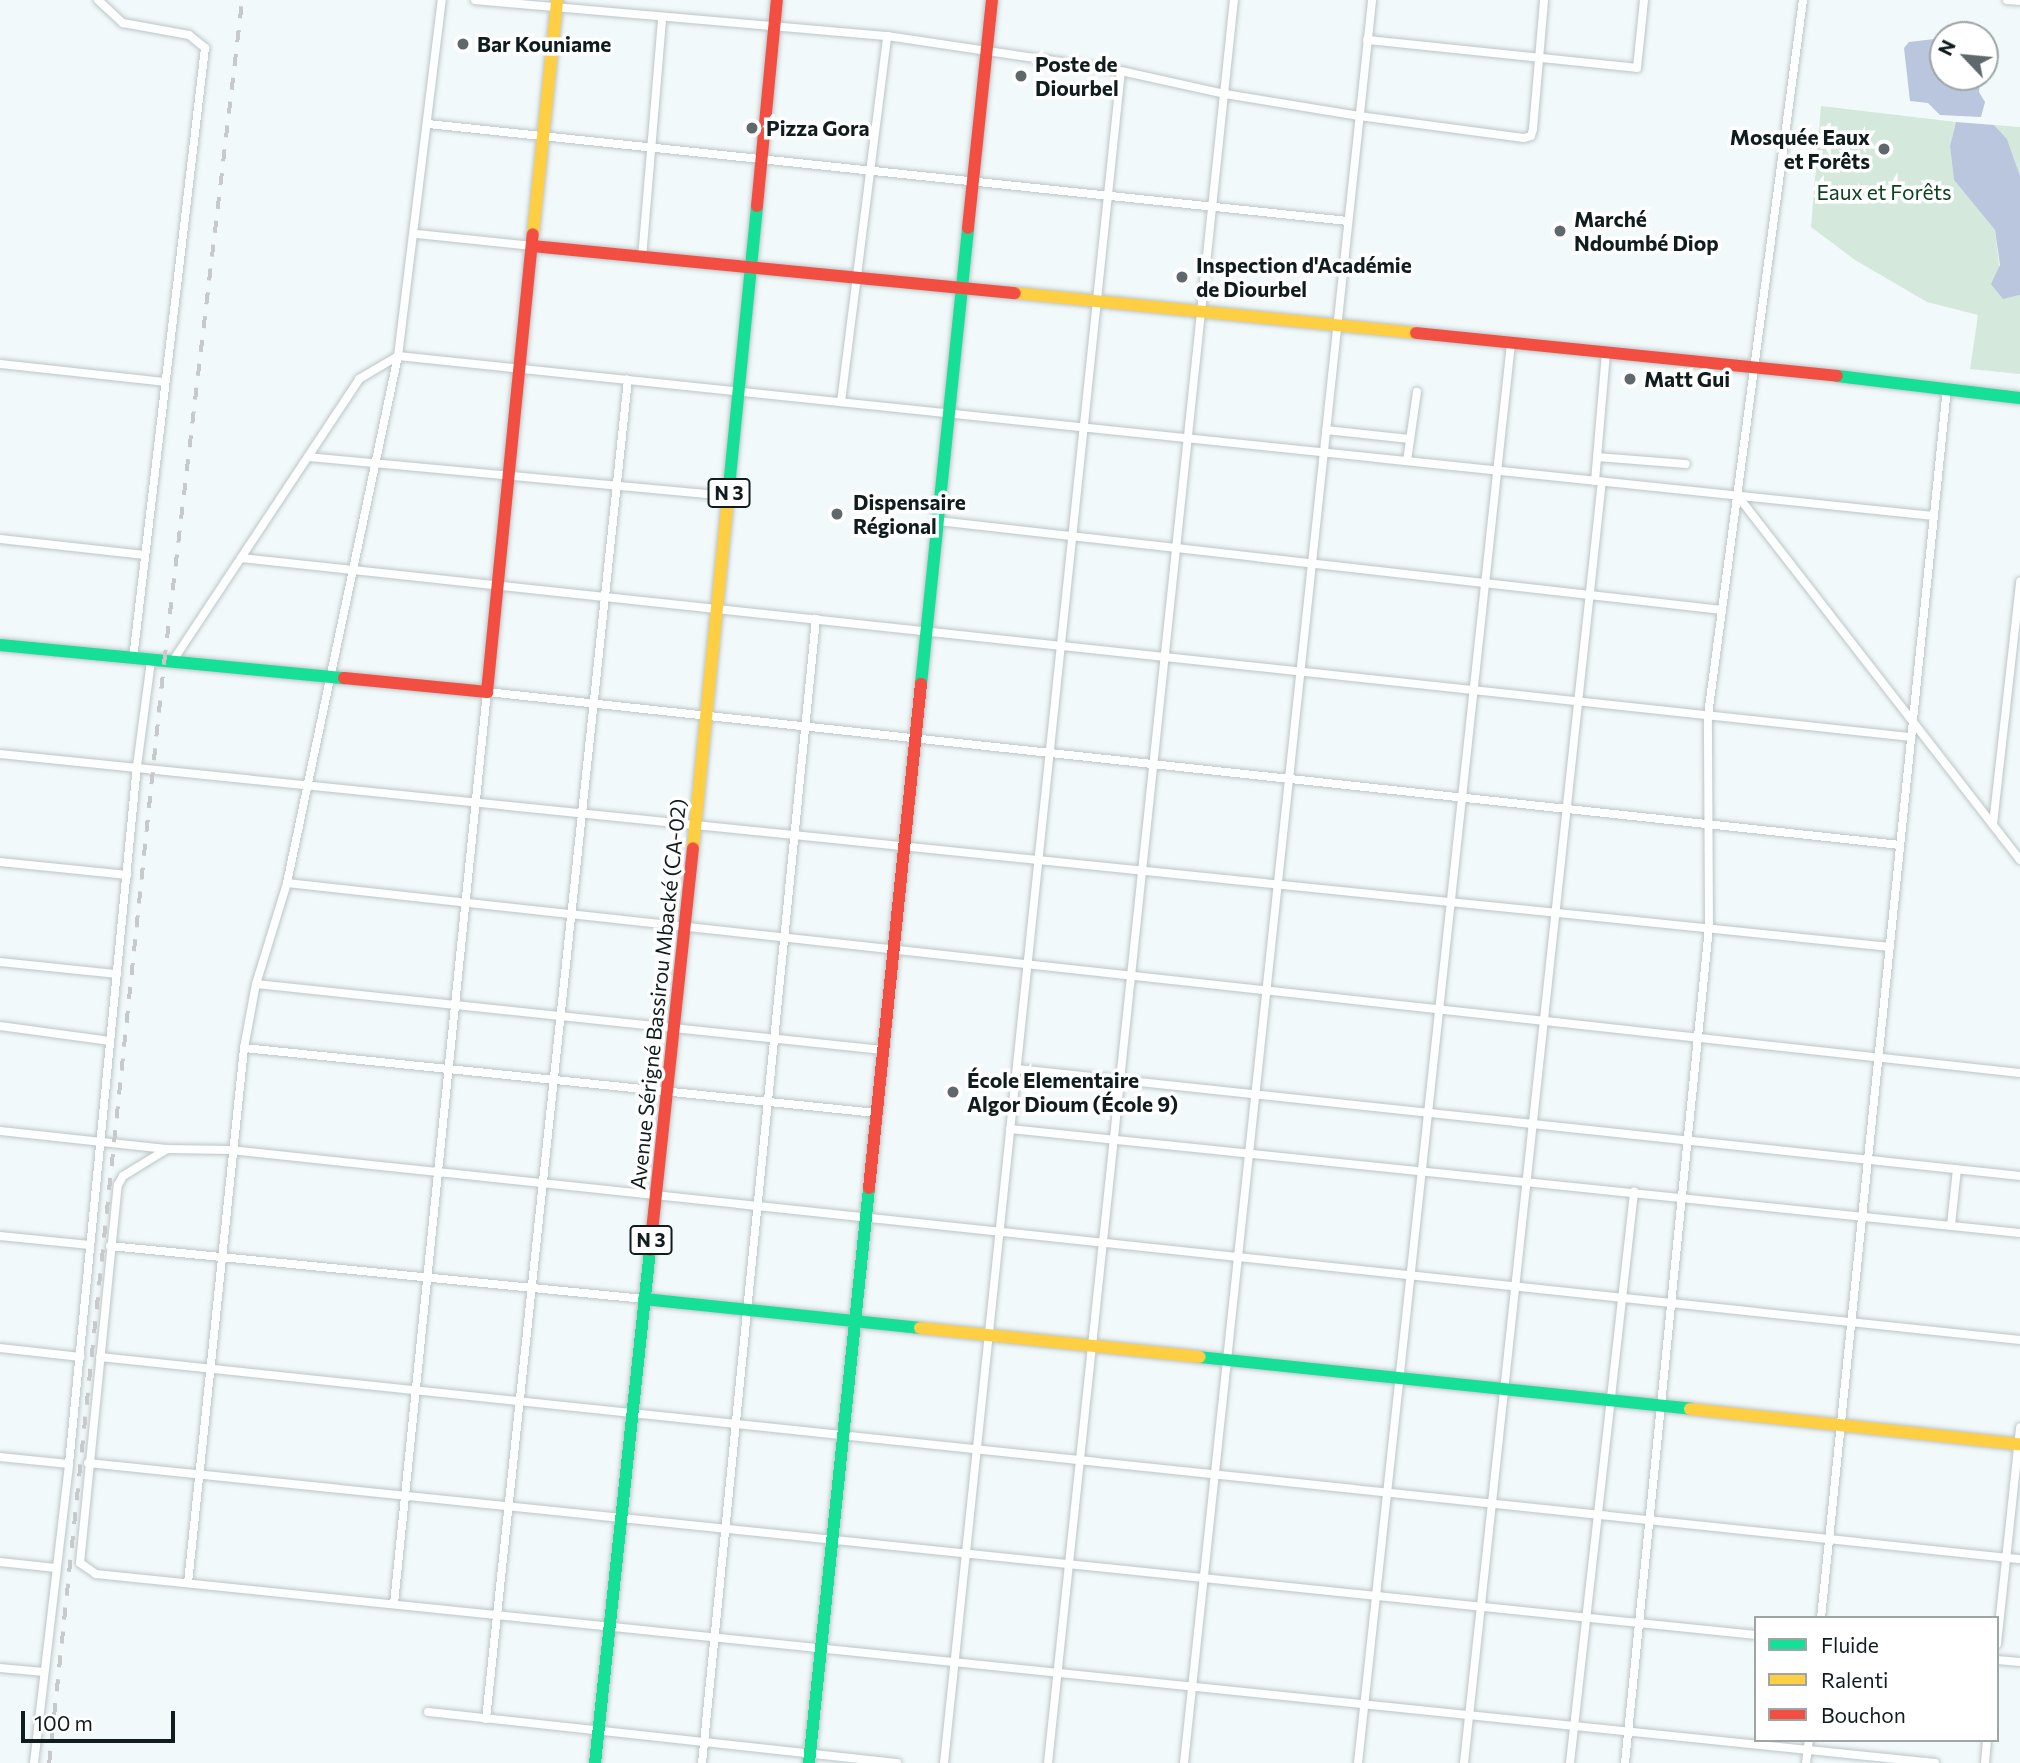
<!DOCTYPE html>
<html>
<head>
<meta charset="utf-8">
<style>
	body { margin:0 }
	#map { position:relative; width:2020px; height:1763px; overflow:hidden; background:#f2f9fa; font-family:Commissioner,sans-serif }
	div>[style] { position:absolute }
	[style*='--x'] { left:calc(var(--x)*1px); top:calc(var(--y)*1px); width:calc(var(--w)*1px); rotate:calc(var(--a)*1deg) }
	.green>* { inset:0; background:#d5e8dc }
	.water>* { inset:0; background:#b9c6dd }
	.roads { filter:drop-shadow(0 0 2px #bcc5c6) drop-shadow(0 0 2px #bcc5c6) }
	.street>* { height:8px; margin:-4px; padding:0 4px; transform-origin:4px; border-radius:4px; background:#fdfefe }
	.fast>* { height:12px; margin:-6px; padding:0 6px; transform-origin:6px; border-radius:6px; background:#16e098 }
	.slow>* { height:12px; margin:-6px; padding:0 6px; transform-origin:6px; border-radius:6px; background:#ffcf43 }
	.jam>* { height:12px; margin:-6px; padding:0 6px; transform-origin:6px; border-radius:6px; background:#f24e42 }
	.rail>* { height:3.5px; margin-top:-1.75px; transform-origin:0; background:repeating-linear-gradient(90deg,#c7c9ca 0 12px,transparent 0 24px) }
	.dots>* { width:19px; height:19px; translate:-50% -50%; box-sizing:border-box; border:4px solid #fff; border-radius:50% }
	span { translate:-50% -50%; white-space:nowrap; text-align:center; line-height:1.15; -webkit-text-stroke:7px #fff; paint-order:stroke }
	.shield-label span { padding:2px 5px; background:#fff; border:2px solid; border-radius:5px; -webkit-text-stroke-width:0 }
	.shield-label { font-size:19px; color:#101c1e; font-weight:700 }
	.poi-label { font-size:21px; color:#101c1e; font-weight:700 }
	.left { translate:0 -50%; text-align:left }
	.right { translate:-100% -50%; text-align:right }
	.park-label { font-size:21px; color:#0a4220 }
	.street-label { font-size:21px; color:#101c1e }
	.legend { position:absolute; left:1754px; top:1616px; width:245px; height:126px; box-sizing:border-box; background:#fff; border:2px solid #9fa4a5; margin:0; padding:9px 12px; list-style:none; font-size:21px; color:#101c1e }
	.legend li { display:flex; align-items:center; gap:14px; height:35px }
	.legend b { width:35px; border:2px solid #9fa4a5 }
	.north { position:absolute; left:1929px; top:21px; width:70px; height:70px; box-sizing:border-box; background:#fff; border:2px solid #9fa4a5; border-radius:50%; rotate:296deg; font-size:19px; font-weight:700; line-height:28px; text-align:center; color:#101c1e }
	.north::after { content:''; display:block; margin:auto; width:24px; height:32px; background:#5f696b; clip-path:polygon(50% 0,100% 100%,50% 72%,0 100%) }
	.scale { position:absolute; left:21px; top:1711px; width:154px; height:32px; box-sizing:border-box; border:4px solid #101c1e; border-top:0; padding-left:9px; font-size:21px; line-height:24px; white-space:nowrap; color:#101c1e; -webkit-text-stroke:5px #fff; paint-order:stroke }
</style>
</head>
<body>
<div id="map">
	<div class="green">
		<div style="clip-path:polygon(1821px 106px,1956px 122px,1950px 146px,1954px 180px,1995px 230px,2003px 299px,2020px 295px,2020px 374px,1970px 369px,1978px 315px,1927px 302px,1855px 260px,1811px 227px)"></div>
		<div style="clip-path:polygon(1994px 125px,2020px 127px,2020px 176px,2007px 139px)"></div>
	</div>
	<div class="water">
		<div style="clip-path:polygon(1943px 38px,1943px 77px,1981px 77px,1979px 92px,1985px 102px,1981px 117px,1940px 115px,1928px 103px,1910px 101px,1904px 48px,1909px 42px)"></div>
		<div style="clip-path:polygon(1956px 122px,1994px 125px,2007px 139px,2020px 176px,2020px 295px,2003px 299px,1991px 284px,2000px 265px,1995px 230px,1954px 180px,1950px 146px)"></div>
	</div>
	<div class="roads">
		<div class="street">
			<div style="--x:98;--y:0;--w:34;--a:43"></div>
			<div style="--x:123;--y:23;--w:67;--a:10.3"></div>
			<div style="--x:189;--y:35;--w:21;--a:39"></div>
			<div style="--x:205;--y:48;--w:615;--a:96.72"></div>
			<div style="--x:475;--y:0;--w:414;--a:5"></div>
			<div style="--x:887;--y:36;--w:237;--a:8.5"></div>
			<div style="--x:1121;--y:71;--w:107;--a:12.5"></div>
			<div style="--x:1225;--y:94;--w:136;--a:9.3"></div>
			<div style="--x:1359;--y:116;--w:166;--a:7.6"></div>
			<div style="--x:1524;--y:138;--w:7;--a:-16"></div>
			<div style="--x:1531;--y:136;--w:7;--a:-74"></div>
			<div style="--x:1533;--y:129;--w:129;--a:-85.1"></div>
			<div style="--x:2007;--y:0;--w:13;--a:4"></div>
			<div style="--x:1367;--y:40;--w:271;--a:5.9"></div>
			<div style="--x:1637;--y:68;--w:68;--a:-84.1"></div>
			<div style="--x:428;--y:124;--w:925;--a:6.02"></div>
			<div style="--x:416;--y:234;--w:118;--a:5.9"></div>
			<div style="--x:642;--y:258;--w:240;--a:-85.2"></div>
			<div style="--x:0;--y:364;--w:166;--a:6.2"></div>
			<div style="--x:841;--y:402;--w:369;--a:-82.8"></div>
			<div style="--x:1326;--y:430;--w:84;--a:6.1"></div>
			<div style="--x:308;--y:457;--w:423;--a:5.3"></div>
			<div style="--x:1597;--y:457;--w:89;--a:4.5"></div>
			<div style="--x:1407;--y:461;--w:70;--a:-81.8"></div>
			<div style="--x:1595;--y:481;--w:129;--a:-85.1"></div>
			<div style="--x:1737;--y:495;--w:462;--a:52.2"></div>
			<div style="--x:938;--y:521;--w:789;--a:6.48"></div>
			<div style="--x:0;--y:539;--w:146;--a:6.3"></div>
			<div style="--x:241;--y:558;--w:1680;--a:6.12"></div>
			<div style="--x:172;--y:662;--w:339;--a:-56.5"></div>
			<div style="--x:359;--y:379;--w:45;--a:-30.5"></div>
			<div style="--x:398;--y:356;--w:1544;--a:5.95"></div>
			<div style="--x:0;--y:754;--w:1900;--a:5.83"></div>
			<div style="--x:1993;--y:824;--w:244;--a:-83.6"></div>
			<div style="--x:0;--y:862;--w:128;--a:5.8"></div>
			<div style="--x:287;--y:883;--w:1743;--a:6.26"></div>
			<div style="--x:0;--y:962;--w:118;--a:5.9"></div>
			<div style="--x:256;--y:984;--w:630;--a:6.01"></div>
			<div style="--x:0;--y:1026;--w:111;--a:7.8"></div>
			<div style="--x:244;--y:1048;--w:635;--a:5.87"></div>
			<div style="--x:1017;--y:1069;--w:1009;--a:6.09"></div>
			<div style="--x:1010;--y:1129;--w:1015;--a:5.88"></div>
			<div style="--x:0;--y:1131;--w:168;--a:6.2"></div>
			<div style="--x:1951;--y:1225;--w:56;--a:-83.9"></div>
			<div style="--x:0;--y:1236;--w:90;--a:5.7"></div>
			<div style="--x:110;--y:1246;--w:537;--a:5.67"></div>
			<div style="--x:0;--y:1348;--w:81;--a:6.4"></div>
			<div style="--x:100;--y:1357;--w:1931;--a:6.01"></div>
			<div style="--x:0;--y:1457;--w:69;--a:5.8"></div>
			<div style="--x:88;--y:1463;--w:1677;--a:5.89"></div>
			<div style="--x:0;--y:1562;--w:56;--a:6.1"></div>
			<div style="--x:188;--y:1583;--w:538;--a:-84.02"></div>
			<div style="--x:244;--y:1048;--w:65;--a:-79.4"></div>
			<div style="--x:256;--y:984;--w:106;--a:-72.9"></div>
			<div style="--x:287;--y:883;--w:539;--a:-78.11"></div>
			<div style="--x:398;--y:356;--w:359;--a:-83"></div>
			<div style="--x:394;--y:1604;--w:917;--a:-84.18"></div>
			<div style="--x:487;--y:692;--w:1421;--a:6.18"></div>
			<div style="--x:1821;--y:1618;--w:1235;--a:-84.15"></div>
			<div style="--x:1997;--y:1644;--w:218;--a:-83.9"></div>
			<div style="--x:1997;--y:1660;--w:23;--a:5"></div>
			<div style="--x:0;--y:1668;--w:44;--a:5.2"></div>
			<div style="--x:428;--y:1712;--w:472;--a:6.2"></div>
			<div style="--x:486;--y:1719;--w:1347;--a:-83.95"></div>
			<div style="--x:34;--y:1763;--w:301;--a:-83.3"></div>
			<div style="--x:69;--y:1464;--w:701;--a:-84.44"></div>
			<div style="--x:137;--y:766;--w:106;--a:-82.4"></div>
			<div style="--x:702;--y:1763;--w:1150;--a:-84.31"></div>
			<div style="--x:944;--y:1763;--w:1701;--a:-84.03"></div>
			<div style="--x:1048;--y:1763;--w:1773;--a:-83.98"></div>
			<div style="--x:1184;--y:1763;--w:1773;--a:-83.91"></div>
			<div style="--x:1358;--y:1763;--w:1428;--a:-83.85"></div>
			<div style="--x:1464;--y:1763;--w:1289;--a:-83.86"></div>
			<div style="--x:1570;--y:1763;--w:575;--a:-83.6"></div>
			<div style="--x:1625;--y:1763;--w:839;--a:-84.26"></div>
			<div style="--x:1709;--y:928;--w:213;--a:-90.3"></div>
			<div style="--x:1708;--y:715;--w:721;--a:-82.43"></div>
			<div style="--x:1806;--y:1763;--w:23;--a:-83"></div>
			<div style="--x:1935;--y:1763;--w:1849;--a:-174.13"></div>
			<div style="--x:96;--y:1574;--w:19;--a:-145"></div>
			<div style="--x:80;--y:1563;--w:380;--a:-84.3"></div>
			<div style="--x:118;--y:1185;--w:10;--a:-61"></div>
			<div style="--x:123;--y:1176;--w:52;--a:-31.5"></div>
			<div style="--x:167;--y:1149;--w:63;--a:0.9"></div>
			<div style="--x:230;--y:1150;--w:1800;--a:6.06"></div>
			<div style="--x:1985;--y:1763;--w:23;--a:-85"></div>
		</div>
		<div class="fast">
			<div style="--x:1837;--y:376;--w:184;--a:6.9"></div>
			<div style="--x:729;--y:487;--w:282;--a:-84.3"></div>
			<div style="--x:0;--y:645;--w:346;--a:5.5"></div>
			<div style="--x:921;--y:684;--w:458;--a:-84.1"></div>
			<div style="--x:644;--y:1299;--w:278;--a:6"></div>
			<div style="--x:1199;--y:1357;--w:494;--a:6"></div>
			<div style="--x:595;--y:1763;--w:516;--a:-83.88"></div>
			<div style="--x:809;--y:1763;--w:578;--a:-84.04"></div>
		</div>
		<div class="slow">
			<div style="--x:533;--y:234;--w:235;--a:-84.1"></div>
			<div style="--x:1015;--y:293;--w:403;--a:5.7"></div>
			<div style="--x:693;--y:848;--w:363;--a:-84.3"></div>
			<div style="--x:920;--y:1328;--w:281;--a:5.9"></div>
			<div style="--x:1690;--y:1409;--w:332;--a:6.1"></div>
		</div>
		<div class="jam">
			<div style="--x:757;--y:206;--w:207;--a:-84.5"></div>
			<div style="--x:968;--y:228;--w:229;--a:-84"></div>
			<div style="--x:533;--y:246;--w:484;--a:5.6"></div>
			<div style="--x:1416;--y:333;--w:423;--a:5.8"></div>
			<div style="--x:344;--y:678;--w:144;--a:5.6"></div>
			<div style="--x:487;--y:692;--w:460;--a:-84.3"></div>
			<div style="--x:869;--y:1188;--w:507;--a:-84.11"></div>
			<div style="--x:650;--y:1250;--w:404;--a:-83.9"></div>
		</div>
	</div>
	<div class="rail">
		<div style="--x:49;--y:1763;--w:1107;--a:-84.04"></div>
		<div style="--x:164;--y:662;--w:667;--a:-83.28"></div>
	</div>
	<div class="dots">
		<div style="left:463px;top:44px;background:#5f696b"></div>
		<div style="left:1021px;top:76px;background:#5f696b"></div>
		<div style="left:752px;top:128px;background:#5f696b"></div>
		<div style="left:1884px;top:149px;background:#5f696b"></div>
		<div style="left:1560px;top:231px;background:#5f696b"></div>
		<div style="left:1182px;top:277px;background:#5f696b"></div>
		<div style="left:1630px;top:379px;background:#5f696b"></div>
		<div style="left:837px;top:514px;background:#5f696b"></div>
		<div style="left:953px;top:1092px;background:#5f696b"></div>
	</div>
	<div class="shield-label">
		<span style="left:729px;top:493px">N 3</span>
		<span style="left:651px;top:1240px">N 3</span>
	</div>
	<div class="poi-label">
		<span class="left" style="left:477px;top:44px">Bar Kouniame</span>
		<span class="left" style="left:1035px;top:76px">Poste de<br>Diourbel</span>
		<span class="left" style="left:766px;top:128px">Pizza Gora</span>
		<span class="right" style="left:1870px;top:149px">Mosquée Eaux<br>et Forêts</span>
		<span class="left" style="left:1574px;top:231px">Marché<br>Ndoumbé Diop</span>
		<span class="left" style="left:1196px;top:277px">Inspection d'Académie<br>de Diourbel</span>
		<span class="left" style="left:1644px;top:379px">Matt Gui</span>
		<span class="left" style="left:853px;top:514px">Dispensaire<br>Régional</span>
		<span class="left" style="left:967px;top:1092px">École Elementaire<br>Algor Dioum (École 9)</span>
	</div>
	<div class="park-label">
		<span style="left:1884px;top:192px">Eaux et Forêts</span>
	</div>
	<div class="street-label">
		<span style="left:658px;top:994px;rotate:-84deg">Avenue Sérigné Bassirou Mbacké (CA-02)</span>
	</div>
	<ul class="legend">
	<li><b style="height:9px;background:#16e098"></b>Fluide</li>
	<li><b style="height:9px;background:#ffcf43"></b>Ralenti</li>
	<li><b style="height:9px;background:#f24e42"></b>Bouchon</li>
	</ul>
	<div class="north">N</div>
	<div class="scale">100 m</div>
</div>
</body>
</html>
